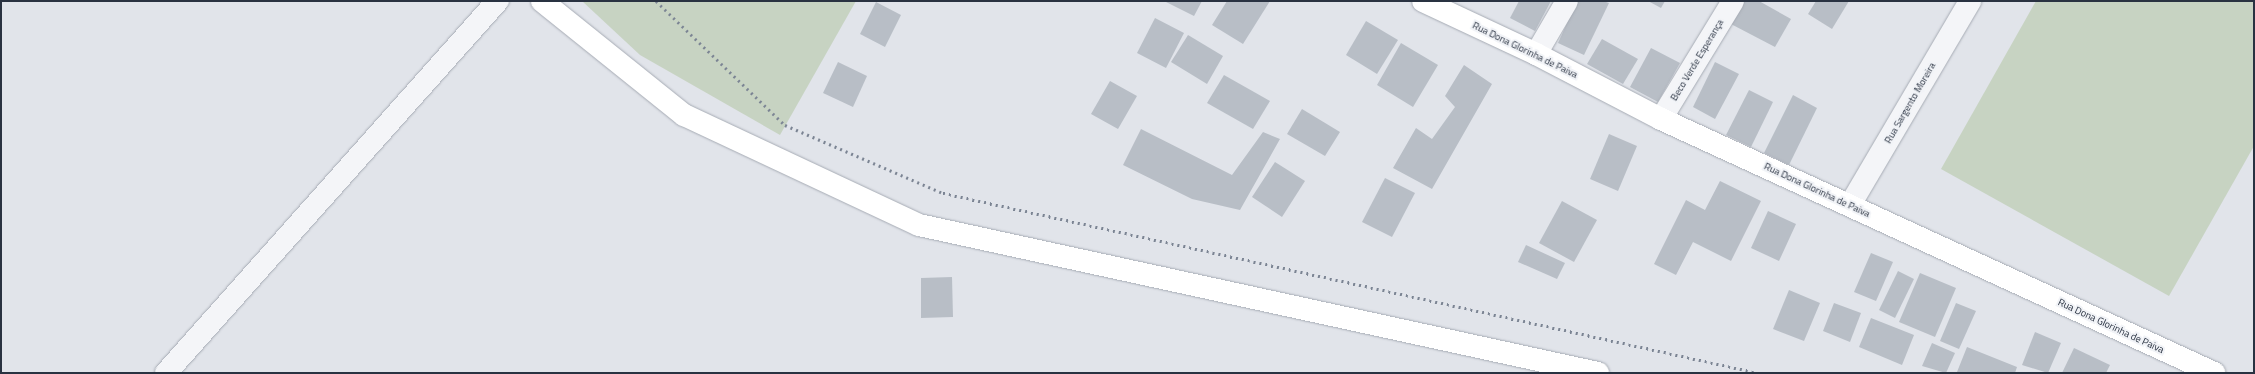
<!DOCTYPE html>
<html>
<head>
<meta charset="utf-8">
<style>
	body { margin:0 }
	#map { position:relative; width:2255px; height:374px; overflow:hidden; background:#e1e4ea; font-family:"Titillium Web",sans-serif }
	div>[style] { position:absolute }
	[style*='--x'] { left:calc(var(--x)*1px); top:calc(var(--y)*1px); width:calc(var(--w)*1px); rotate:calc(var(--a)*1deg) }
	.green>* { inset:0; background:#c7d3c2 }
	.building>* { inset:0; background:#b8bec6 }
	.roads { filter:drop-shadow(0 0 1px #a6abb4) drop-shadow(0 0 1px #a6abb4) }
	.street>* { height:22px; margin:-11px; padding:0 11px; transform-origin:11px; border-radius:11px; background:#f4f5f8 }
	.secondary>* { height:22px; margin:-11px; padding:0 11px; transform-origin:11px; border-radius:11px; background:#fff }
	.rail>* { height:3px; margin-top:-1.5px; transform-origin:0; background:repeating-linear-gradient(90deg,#7b8493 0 2px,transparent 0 6px) }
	span { translate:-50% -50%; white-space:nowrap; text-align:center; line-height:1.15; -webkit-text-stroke:4px #f1f3f7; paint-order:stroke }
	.street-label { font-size:10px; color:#293241 }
	.frame { position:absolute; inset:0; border:2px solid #293241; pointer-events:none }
</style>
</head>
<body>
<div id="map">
	<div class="green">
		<div style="clip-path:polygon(582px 1px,856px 1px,780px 135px,640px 55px)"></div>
		<div style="clip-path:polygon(2036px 1px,2254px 1px,2254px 146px,2169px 296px,1941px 169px)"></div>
	</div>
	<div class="building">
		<div style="clip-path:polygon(1164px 1px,1202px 1px,1194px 16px)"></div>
		<div style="clip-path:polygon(1227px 1px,1270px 1px,1243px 44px,1212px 25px)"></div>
		<div style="clip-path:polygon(1519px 1px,1551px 1px,1535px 31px,1510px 18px)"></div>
		<div style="clip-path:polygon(1577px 1px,1603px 1px,1609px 3px,1584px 55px,1558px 43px)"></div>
		<div style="clip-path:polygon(1648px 1px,1665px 1px,1661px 8px)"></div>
		<div style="clip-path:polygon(1742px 1px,1759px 1px,1791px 19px,1775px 47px,1729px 23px)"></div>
		<div style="clip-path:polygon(1816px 1px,1849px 1px,1832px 29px,1808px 14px)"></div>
		<div style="clip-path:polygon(876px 2px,901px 15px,885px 47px,860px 34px)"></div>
		<div style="clip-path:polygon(1155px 18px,1184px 33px,1166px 68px,1137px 53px)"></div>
		<div style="clip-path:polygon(1366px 21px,1398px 40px,1377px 74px,1346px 55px)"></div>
		<div style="clip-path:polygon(1188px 35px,1223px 56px,1207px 84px,1171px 62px)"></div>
		<div style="clip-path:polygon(1602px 39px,1638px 59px,1623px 84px,1587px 64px)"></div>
		<div style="clip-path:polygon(1401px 43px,1438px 65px,1413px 107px,1377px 85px)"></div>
		<div style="clip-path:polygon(1651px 48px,1680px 63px,1658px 102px,1630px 87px)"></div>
		<div style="clip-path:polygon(838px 62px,867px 76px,853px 107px,823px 93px)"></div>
		<div style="clip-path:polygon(1715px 62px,1739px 74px,1715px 119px,1693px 107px)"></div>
		<div style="clip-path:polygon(1464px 65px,1492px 84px,1432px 189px,1393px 168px,1416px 128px,1432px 139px,1455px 107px,1445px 96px)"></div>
		<div style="clip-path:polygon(1224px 75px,1270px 101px,1253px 129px,1207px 103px)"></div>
		<div style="clip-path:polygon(1110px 81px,1137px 96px,1118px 129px,1091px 114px)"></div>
		<div style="clip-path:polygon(1749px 90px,1773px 102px,1751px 147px,1726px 135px)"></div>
		<div style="clip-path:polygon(1793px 95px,1817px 108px,1789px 165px,1764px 153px)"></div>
		<div style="clip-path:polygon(1302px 109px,1340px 132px,1325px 156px,1287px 134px)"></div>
		<div style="clip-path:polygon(1141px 129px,1232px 175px,1263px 132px,1280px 139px,1240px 210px,1192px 199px,1123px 165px)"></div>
		<div style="clip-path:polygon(1609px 134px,1637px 146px,1618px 191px,1590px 179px)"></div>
		<div style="clip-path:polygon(1275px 162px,1305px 181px,1282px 217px,1252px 197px)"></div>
		<div style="clip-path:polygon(1385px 178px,1415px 193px,1392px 237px,1362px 222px)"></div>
		<div style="clip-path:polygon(1720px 181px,1761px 201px,1731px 261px,1693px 242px,1676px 275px,1654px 264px,1686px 200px,1705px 210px)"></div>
		<div style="clip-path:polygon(1562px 201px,1597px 220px,1574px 262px,1539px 243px)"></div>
		<div style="clip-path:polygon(1768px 211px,1796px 224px,1779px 261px,1751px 248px)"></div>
		<div style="clip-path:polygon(1526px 245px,1565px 263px,1557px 279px,1518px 262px)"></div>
		<div style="clip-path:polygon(1871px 253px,1893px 262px,1876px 301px,1854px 292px)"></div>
		<div style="clip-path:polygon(1898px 271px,1914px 279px,1895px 318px,1879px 310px)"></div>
		<div style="clip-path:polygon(1920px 273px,1956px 288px,1935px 337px,1899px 322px)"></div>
		<div style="clip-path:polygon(952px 277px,953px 317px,921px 318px,921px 278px)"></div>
		<div style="clip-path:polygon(1789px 290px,1820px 303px,1804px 341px,1773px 329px)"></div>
		<div style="clip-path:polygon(1834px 303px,1861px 313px,1850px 342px,1823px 331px)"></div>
		<div style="clip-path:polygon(1956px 303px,1976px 311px,1959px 349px,1940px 341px)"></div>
		<div style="clip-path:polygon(1871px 318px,1914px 335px,1902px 365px,1859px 347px)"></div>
		<div style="clip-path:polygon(2035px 332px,2061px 343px,2048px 373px,2022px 365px)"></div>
		<div style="clip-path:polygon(1932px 343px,1955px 353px,1946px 373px,1922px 366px)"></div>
		<div style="clip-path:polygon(1967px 347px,2017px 367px,2015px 373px,1957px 372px)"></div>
		<div style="clip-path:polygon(2074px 348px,2110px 365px,2106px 373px,2062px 373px)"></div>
	</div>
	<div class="roads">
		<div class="street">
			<div style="--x:1536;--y:54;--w:61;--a:-59.7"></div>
			<div style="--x:1661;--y:119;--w:138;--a:-58.6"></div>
			<div style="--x:1850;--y:205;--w:237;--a:-59.5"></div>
			<div style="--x:166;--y:373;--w:499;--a:-48.3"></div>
		</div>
		<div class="secondary">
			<div style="--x:542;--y:1;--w:182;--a:38.8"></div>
			<div style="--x:684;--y:115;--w:259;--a:25.1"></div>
			<div style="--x:919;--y:225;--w:695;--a:12.3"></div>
			<div style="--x:1423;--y:1;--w:125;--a:25.1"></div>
			<div style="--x:1536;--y:54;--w:141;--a:27.5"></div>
			<div style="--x:1661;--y:119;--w:609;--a:24.67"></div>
		</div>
	</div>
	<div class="rail">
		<div style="--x:656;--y:1;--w:179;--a:43.9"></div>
		<div style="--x:785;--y:125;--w:172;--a:23.3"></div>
		<div style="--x:943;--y:193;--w:835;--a:12.45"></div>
	</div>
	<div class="street-label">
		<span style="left:1525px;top:50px;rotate:26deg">Rua Dona Glorinha de Paiva</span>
		<span style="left:1697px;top:60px;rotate:-59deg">Beco Verde Esperança</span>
		<span style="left:1910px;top:103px;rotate:-60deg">Rua Sargento Moreira</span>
		<span style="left:1817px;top:190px;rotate:25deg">Rua Dona Glorinha de Paiva</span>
		<span style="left:2111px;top:326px;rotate:25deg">Rua Dona Glorinha de Paiva</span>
	</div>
	<div class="frame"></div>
</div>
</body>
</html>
